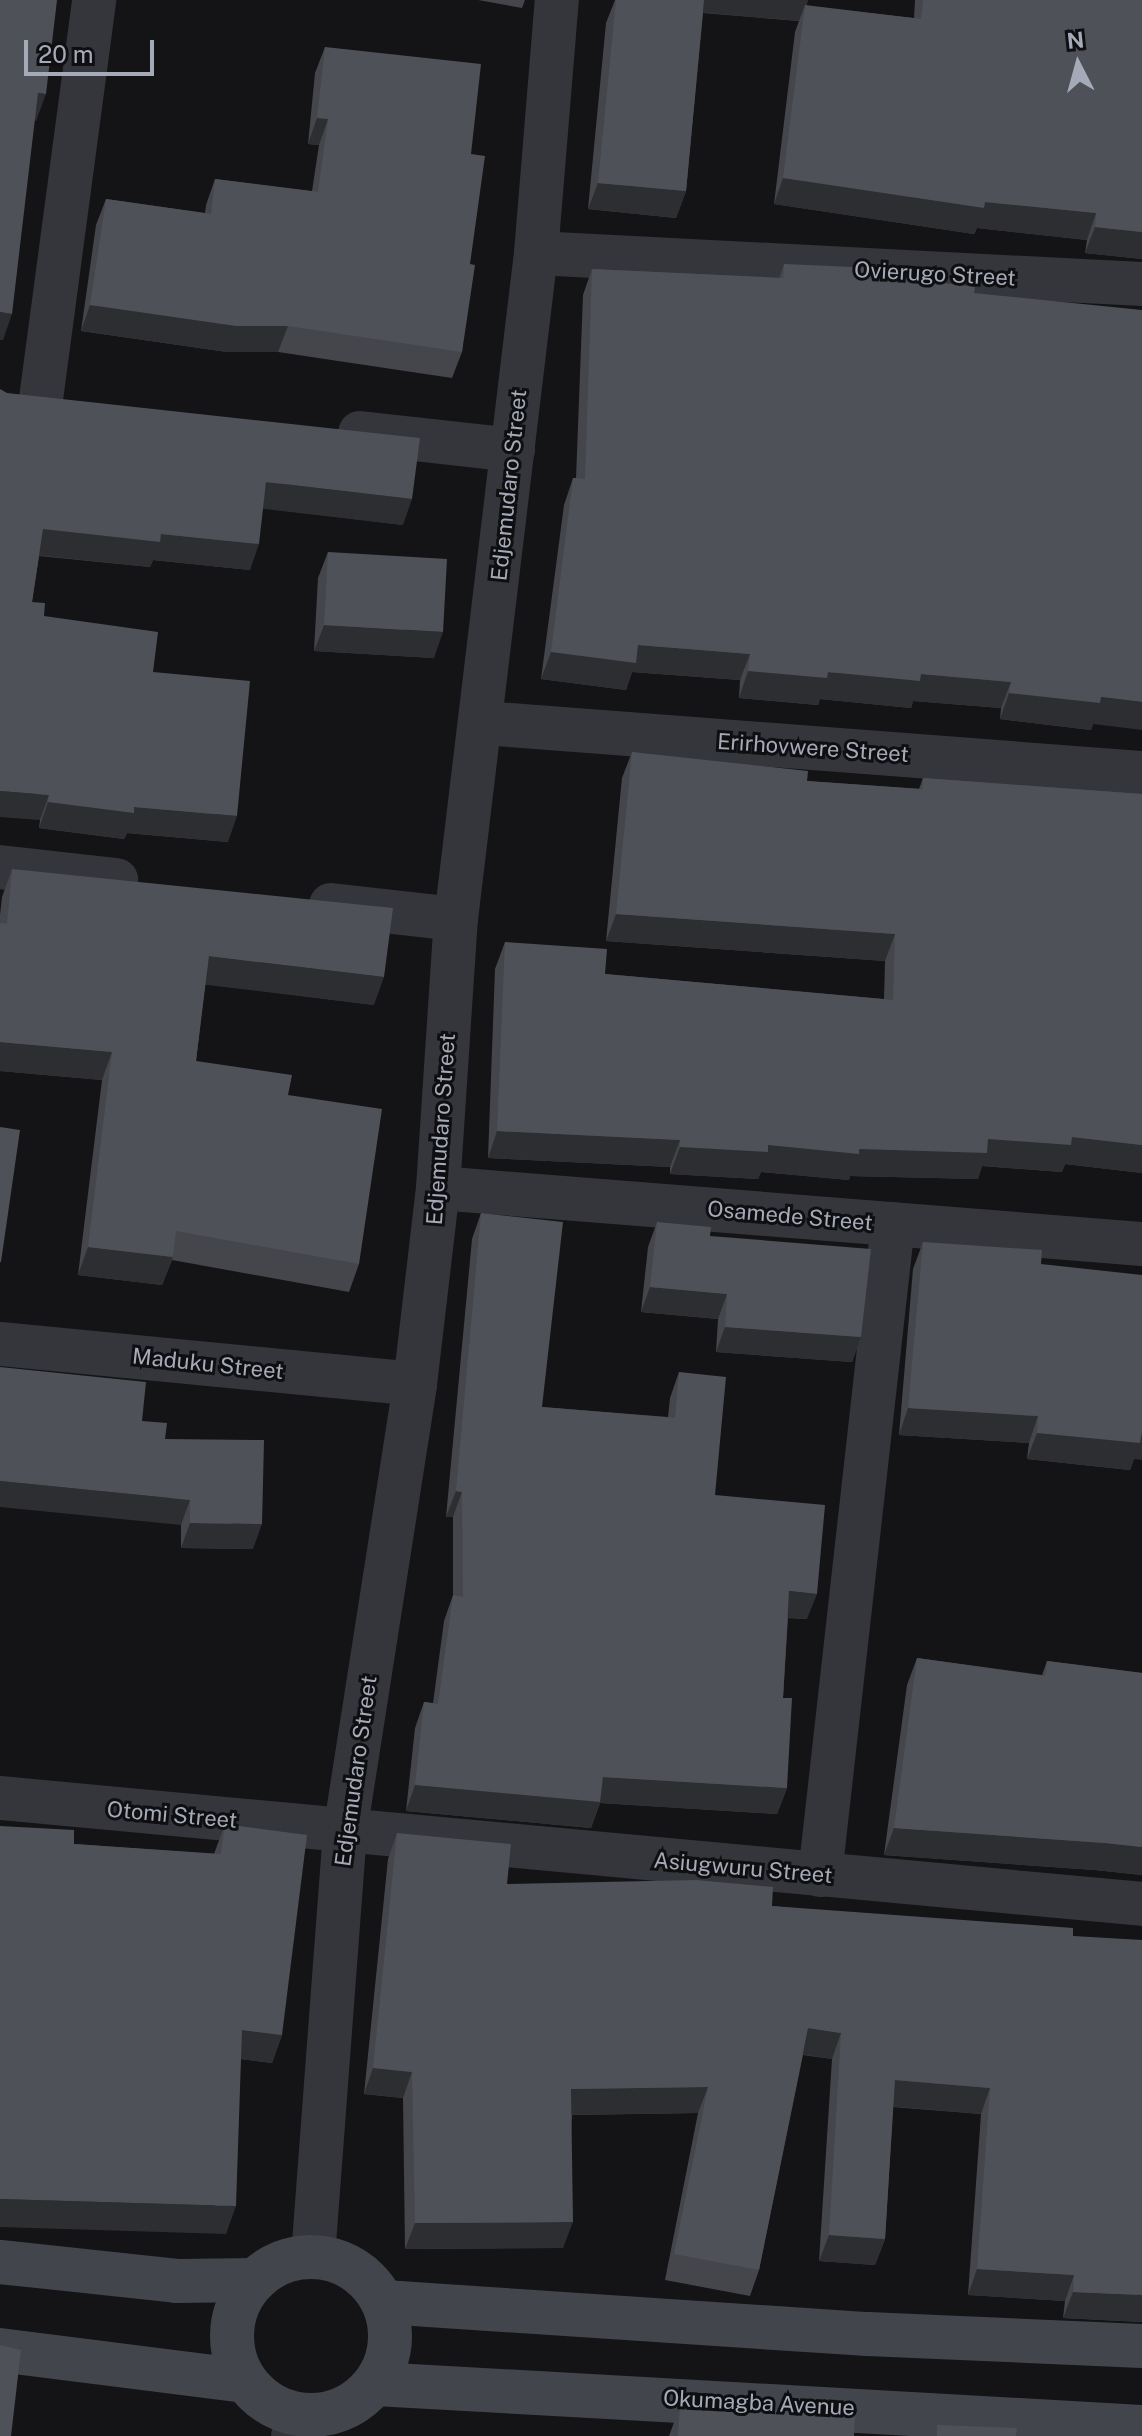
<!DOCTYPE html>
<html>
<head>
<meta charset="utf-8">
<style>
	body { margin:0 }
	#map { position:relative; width:1142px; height:2436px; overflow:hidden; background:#141416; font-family:"Public Sans",sans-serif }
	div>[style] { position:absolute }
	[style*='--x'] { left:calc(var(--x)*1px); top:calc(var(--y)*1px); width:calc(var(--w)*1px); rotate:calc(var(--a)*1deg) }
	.street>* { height:44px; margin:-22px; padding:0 22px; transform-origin:22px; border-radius:22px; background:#34363b }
	.secondary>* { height:44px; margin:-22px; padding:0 22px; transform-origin:22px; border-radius:22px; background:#42454c }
	.secondary>.ring { margin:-22px; padding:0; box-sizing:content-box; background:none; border:44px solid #42454c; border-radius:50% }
	.wall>* { inset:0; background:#45464c }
	.shaded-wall>* { inset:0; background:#2d2e32 }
	.building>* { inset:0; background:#4f5158 }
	span { translate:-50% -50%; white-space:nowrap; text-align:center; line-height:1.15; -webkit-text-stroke:6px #0f0f11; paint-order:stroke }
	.street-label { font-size:22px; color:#a4aab8 }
	.north { position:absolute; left:1038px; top:24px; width:80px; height:80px; -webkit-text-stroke:6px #0f0f11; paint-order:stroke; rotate:354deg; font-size:22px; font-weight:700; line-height:32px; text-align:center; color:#a4aab8 }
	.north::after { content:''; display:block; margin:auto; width:28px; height:36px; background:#a4aab8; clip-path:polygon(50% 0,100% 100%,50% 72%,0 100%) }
	.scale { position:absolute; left:24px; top:40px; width:130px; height:36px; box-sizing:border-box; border:4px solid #a4aab8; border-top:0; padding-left:10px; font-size:24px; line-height:28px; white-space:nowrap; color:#a4aab8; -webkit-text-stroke:6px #0f0f11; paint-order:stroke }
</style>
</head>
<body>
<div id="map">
	<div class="street">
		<div style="--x:536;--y:253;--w:607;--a:2.93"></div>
		<div style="--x:41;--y:399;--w:403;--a:-82.4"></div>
		<div style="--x:360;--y:433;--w:154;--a:6.3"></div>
		<div style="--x:483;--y:723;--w:661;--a:4.34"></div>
		<div style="--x:0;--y:867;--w:117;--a:6.4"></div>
		<div style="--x:331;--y:905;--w:126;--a:6.4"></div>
		<div style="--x:438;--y:1188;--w:706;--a:4.55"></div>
		<div style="--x:0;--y:1344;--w:417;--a:5.5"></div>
		<div style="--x:0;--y:1798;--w:1147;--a:5.3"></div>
		<div style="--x:820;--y:1875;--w:655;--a:-83.6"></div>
		<div style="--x:313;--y:2257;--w:426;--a:-85.7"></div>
		<div style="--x:345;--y:1832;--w:453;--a:-81.1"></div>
		<div style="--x:415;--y:1384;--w:197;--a:-83.3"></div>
		<div style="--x:438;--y:1188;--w:270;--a:-86.2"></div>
		<div style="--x:456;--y:919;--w:671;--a:-83.15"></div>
		<div style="--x:536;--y:253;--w:254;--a:-85.3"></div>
		<div style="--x:293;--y:2436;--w:22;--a:-77"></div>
	</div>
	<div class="secondary">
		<div class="ring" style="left:232px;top:2257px;width:114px;height:114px"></div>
		<div style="--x:0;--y:2262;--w:178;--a:6.1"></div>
		<div style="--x:177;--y:2281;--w:78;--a:-0.7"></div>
		<div style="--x:384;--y:2302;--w:485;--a:3.8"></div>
		<div style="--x:868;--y:2334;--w:274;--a:2.5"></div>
		<div style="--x:0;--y:2350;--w:247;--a:7.2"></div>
		<div style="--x:376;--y:2384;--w:767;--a:3.21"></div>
	</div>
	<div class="wall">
		<div style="clip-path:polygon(478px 0,525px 0,522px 8px)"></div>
		<div style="clip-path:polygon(615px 0,808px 0,806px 6px,914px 18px,915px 0,1142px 0,1142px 259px,1085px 253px,1087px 240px,977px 228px,974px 234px,774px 204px,795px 32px,799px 21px,703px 13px,686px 191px,676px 218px,588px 209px,606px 23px)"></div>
		<div style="clip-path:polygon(325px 47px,471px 154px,470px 264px,462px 352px,452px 378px,278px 352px,227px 352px,81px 331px,96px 225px,106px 199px,205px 213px,206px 205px,215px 179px,312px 191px,319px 145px,308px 144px,315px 73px)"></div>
		<div style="clip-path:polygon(784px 264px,875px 274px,974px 293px,1093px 724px,1091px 730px,1000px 719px,1001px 708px,913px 701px,911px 708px,820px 699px,818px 705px,739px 698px,740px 680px,632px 672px,626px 690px,541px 679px,564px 505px,573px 478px,576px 478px,583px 295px,592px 269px,779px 278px)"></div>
		<div style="clip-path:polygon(7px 393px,403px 525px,263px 508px,250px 570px,153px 560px,150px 567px,39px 556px,32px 602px,44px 616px,153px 672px,228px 842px,127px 833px,124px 839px,39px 828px,40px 820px)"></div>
		<div style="clip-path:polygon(328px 552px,434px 658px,314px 651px,318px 578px)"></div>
		<div style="clip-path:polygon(632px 752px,807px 781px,919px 789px,923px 778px,1142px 794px,1142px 1173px,1065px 1164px,1062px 1172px,982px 1166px,978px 1179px,850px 1176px,849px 1180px,761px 1172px,758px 1179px,670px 1174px,670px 1167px,488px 1158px,495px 969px,505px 942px,605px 974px,884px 999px,885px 961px,606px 941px,622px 778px)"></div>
		<div style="clip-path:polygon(12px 869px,374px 1005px,205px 984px,196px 1061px,288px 1095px,359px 1264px,349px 1292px,172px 1260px,162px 1285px,78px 1275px,102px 1080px,0 1071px,0 915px,2px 897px)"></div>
		<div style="clip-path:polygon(481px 1213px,542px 1407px,668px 1417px,670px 1398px,679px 1372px,715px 1495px,807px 1619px,788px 1618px,783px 1698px,787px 1788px,777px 1814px,600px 1803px,591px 1828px,406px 1811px,415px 1728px,424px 1702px,433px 1703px,444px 1621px,453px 1595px,453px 1517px,446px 1517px,472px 1239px)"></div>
		<div style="clip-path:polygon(657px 1222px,710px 1236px,861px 1337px,852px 1362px,716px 1352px,718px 1319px,641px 1312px,648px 1247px)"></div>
		<div style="clip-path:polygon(923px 1242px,1041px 1264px,1134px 1459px,1130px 1470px,1027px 1459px,1029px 1443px,899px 1435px,913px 1269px)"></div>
		<div style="clip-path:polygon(142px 1421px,165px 1439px,253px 1549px,181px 1548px,181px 1525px)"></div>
		<div style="clip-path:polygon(917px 1658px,1042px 1675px,1047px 1661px,1142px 1673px,1142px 1875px,1095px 1870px,884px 1855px,907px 1685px)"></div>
		<div style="clip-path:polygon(225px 1824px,282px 2035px,272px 2063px,241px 2059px,226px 2234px,74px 1844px,214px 1854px)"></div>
		<div style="clip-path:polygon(397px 1833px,507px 1884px,772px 1906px,1073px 1936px,1142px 2322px,1063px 2318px,1065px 2301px,968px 2295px,981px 2114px,893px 2107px,885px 2239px,875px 2265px,819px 2261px,832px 2059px,803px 2055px,759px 2270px,750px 2296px,665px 2280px,698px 2113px,572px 2115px,563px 2248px,405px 2249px,403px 2098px,364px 2094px,388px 1859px)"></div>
		<div style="clip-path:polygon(680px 2406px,854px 2436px,669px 2436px)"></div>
	</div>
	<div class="shaded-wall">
		<div style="clip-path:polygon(700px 0,808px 0,804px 12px,805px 5px,799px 21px,696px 12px)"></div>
		<div style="clip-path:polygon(38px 93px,46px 94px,36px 121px,28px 120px)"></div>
		<div style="clip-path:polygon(317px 118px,328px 119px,319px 145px,308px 144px)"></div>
		<div style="clip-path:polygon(783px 178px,985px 202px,1096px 213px,1087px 240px,977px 228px,974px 234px,774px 204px)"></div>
		<div style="clip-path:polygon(598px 183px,686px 191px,676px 218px,588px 209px)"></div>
		<div style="clip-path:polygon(1095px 227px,1142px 232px,1142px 259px,1085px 253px)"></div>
		<div style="clip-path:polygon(90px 305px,288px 326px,278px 352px,227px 352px,81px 331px)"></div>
		<div style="clip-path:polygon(0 312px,12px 314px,3px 340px,0 340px)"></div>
		<div style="clip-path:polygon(266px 482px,412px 499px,403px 525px,256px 508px)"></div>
		<div style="clip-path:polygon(43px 529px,161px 534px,259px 544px,250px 570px,153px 560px,150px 567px,34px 555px)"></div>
		<div style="clip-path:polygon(324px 625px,443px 632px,434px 658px,314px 651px)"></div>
		<div style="clip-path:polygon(638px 645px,750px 654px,740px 680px,632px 672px,626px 690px,541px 679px,551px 652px)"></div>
		<div style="clip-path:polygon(748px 671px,921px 674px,1011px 682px,1001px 708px,913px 701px,911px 708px,820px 699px,818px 705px,739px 698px)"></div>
		<div style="clip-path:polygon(1009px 693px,1101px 697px,1142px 702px,1142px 730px,1093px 724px,1091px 730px,1000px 719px)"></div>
		<div style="clip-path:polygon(0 791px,49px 795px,40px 820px,0 817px)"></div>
		<div style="clip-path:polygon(48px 802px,134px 807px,237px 816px,228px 842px,127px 833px,124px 839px,39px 828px)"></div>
		<div style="clip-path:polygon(616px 914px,895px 934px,885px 961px,606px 941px)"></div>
		<div style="clip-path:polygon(209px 956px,384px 977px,374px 1005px,199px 984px)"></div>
		<div style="clip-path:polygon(0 1042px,112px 1052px,102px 1080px,0 1071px)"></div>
		<div style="clip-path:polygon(497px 1131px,680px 1140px,670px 1167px,488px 1158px)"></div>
		<div style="clip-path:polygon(1072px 1137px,1142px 1145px,1142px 1173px,1065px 1164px,1062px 1172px,982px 1166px,978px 1179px,850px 1176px,849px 1180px,761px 1172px,758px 1179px,670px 1174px,680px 1147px,768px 1145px,859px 1149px,988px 1139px)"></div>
		<div style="clip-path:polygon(88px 1247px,173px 1257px,162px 1285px,78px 1275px)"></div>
		<div style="clip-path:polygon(650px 1287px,727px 1294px,718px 1319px,641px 1312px)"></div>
		<div style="clip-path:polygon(725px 1327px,861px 1337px,852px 1362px,716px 1352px)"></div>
		<div style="clip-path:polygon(908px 1408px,1038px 1416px,1029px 1443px,899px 1435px)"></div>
		<div style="clip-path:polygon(1142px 1432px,1142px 1460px,1134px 1459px,1130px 1470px,1027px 1459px,1037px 1433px)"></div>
		<div style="clip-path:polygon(0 1481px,190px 1500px,181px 1525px,0 1507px)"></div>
		<div style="clip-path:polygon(456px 1491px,462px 1492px,453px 1517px,446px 1517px)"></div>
		<div style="clip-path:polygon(190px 1523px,262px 1524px,253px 1549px,181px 1548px)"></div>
		<div style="clip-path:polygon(789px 1591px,817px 1594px,807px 1619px,780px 1617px)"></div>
		<div style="clip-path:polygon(603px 1777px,787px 1788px,777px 1814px,600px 1803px,591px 1828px,406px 1811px,415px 1785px)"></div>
		<div style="clip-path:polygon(894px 1828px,1105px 1843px,1142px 1847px,1142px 1875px,1095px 1870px,884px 1855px)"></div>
		<div style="clip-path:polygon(808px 2028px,841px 2033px,832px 2059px,799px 2054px)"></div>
		<div style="clip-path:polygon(242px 2030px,282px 2035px,272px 2063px,231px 2058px)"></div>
		<div style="clip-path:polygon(373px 2068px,412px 2072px,403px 2098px,364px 2094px)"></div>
		<div style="clip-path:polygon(895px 2080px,990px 2088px,981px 2114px,886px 2106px)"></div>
		<div style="clip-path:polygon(708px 2087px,698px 2113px,562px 2115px,571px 2089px)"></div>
		<div style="clip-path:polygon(0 2199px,236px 2206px,226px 2234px,0 2227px)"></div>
		<div style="clip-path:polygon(573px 2222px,563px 2248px,405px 2249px,415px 2223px)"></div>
		<div style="clip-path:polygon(829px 2235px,885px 2239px,875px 2265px,819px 2261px)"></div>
		<div style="clip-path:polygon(977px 2269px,1074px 2275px,1065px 2301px,968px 2295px)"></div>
		<div style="clip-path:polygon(1073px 2292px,1142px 2295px,1142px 2322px,1063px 2318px)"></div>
	</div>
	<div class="building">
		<div style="clip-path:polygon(0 0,57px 0,46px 94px,38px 93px,12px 314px,0 312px)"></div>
		<div style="clip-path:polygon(616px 0,704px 0,686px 191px,598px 183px)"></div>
		<div style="clip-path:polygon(923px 0,1142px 0,1142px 232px,1095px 227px,1096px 213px,985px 202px,984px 208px,783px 178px,805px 5px,921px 19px)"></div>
		<div style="clip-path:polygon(325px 47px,481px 64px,471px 154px,485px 156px,470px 264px,475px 265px,462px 352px,288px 326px,236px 326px,90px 305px,106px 199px,211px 214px,215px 179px,318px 192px,328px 119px,317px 118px)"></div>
		<div style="clip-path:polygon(784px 264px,876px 268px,875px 274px,975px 287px,974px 293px,1142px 310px,1142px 702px,1101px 697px,1100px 703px,1009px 693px,1011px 682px,921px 674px,920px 681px,828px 672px,827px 678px,748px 671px,750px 654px,638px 645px,636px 663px,551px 652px,573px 478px,585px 479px,592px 269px,783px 278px)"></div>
		<div style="clip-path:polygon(0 389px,7px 393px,420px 438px,412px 499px,266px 482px,259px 544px,161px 534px,160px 542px,43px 529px,32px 602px,45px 603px,44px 616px,158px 632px,153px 672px,250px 681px,237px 816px,134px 807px,134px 813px,48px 802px,49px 795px,0 791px)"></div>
		<div style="clip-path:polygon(328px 552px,447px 559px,443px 632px,324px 625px)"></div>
		<div style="clip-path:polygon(632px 752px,808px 771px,807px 781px,922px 789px,923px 778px,1142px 794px,1142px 1145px,1072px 1137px,1071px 1145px,988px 1139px,987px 1153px,859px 1149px,859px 1154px,768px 1145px,768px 1152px,680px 1147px,680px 1140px,497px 1131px,505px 942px,607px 949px,605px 974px,893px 1000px,895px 934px,616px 914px)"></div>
		<div style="clip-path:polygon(12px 869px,393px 908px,384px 977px,209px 956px,196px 1061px,292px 1075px,288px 1095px,382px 1109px,359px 1264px,176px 1231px,173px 1257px,88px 1247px,112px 1052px,0 1042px,0 923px,7px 924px)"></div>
		<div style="clip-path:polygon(0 1127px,20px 1130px,1px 1262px,0 1262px)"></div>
		<div style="clip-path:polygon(481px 1213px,563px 1222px,542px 1407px,675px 1418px,679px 1372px,726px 1377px,715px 1495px,825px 1505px,817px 1594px,789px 1591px,783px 1698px,792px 1698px,787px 1788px,603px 1777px,600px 1802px,415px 1785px,424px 1702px,438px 1704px,453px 1595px,463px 1597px,462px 1492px,456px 1491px)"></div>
		<div style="clip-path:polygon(657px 1222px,711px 1227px,710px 1236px,871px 1249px,861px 1337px,725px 1327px,727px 1294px,650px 1287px)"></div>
		<div style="clip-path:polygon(923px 1242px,1042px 1250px,1041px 1264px,1142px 1275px,1142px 1432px,1140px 1443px,1037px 1433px,1038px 1416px,908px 1408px)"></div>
		<div style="clip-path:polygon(0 1367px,146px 1382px,142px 1421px,167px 1423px,165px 1439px,264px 1440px,262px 1524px,190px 1523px,190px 1500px,0 1481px)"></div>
		<div style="clip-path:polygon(917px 1658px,1045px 1676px,1047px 1661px,1142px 1673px,1142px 1847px,1105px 1843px,894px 1828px)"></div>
		<div style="clip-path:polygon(225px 1824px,307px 1835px,282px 2035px,242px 2030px,236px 2206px,0 2199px,0 1826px,74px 1830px,74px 1844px,221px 1854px)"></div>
		<div style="clip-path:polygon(397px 1833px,511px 1844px,507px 1884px,696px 1880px,773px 1887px,772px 1906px,1073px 1928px,1073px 1936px,1142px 1940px,1142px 2295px,1073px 2292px,1074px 2275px,977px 2269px,990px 2088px,895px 2080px,885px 2239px,829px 2235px,841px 2033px,808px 2028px,759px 2270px,674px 2254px,708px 2087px,571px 2089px,573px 2222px,415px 2223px,412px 2072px,373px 2068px)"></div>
		<div style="clip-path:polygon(0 2345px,21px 2350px,11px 2436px,0 2436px)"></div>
		<div style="clip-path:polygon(680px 2406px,855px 2413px,854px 2436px,678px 2436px)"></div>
		<div style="clip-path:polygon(937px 2425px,1017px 2428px,1016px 2436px,937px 2436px)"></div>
	</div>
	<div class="street-label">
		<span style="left:935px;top:274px;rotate:3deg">Ovierugo Street</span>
		<span style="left:509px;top:485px;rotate:-84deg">Edjemudaro Street</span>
		<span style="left:813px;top:748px;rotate:4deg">Erirhovwere Street</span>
		<span style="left:441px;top:1129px;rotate:-86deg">Edjemudaro Street</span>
		<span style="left:790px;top:1216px;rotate:5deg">Osamede Street</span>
		<span style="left:208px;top:1364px;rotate:6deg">Maduku Street</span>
		<span style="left:356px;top:1771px;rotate:-82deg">Edjemudaro Street</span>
		<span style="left:172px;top:1815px;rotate:5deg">Otomi Street</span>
		<span style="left:743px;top:1868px;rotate:5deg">Asiugwuru Street</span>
		<span style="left:759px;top:2403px;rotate:3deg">Okumagba Avenue</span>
	</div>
	<div class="north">N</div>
	<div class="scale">20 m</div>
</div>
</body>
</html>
